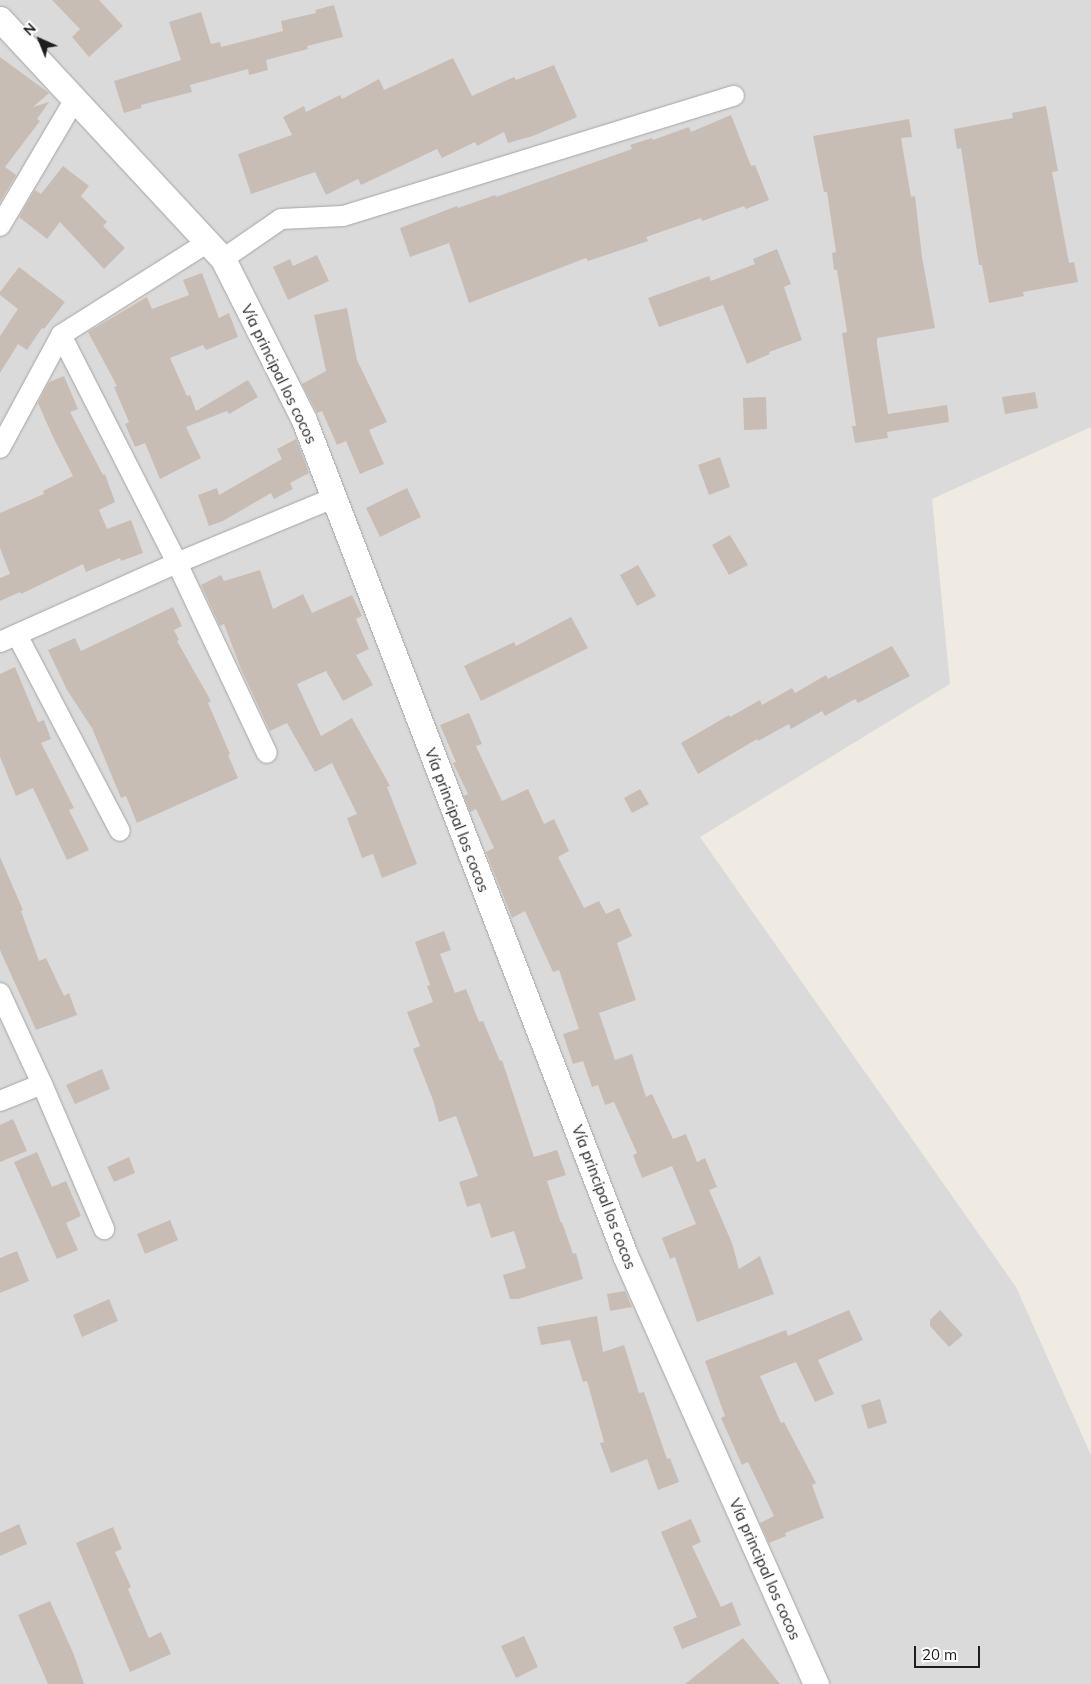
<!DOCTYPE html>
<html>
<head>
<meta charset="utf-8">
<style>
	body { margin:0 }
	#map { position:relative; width:1091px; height:1684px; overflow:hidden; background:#efebe2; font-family:Mulish,sans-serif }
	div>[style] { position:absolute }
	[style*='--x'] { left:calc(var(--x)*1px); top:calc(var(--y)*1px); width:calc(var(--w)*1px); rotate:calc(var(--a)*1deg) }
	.residential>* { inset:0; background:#dbdada }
	.building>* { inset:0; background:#c7bdb5 }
	.roads { filter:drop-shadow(0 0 1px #a4a4a4) drop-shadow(0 0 1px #a4a4a4) }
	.minor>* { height:20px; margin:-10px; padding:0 10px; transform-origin:10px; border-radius:10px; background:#fff }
	.tertiary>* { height:25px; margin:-12.5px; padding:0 12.5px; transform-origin:12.5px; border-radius:12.5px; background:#fff }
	span { translate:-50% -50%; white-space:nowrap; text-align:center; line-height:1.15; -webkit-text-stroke:5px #fff; paint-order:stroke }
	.street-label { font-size:15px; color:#1d1d1d }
	.north { position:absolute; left:15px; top:15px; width:50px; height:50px; -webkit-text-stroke:4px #fff; paint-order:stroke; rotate:316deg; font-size:14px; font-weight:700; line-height:20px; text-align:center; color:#1d1d1d }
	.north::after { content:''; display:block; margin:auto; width:18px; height:22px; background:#1d1d1d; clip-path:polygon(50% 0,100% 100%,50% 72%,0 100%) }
	.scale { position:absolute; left:914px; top:1646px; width:66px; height:22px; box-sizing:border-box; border:2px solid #1d1d1d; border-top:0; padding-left:6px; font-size:15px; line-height:18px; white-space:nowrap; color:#1d1d1d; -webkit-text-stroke:4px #fff; paint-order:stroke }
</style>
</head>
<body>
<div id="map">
	<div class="residential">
		<div style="clip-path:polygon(0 0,1091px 0,1091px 427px,932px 499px,950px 684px,700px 837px,1016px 1287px,1091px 1455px,1091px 1684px,0 1684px)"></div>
	</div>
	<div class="building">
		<div style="clip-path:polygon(52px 0,99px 0,123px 26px,89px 57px,72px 37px,80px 29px)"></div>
		<div style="clip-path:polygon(334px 5px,343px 37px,307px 46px,308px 49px,266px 60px,268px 70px,249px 75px,248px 69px,190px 85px,192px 92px,141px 105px,141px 108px,124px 113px,114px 81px,181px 60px,169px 22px,201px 12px,211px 44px,220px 42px,221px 47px,283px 31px,281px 21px,316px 13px,315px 10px)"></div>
		<div style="clip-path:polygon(0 57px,49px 93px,33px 107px,49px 102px,37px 119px,40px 121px,5px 167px,16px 175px,0 202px)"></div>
		<div style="clip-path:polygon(453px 58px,472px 96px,514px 77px,516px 80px,554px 65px,577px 117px,533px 136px,508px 143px,504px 132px,477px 146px,475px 142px,442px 158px,437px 149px,361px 185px,358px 179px,326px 195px,315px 172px,251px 194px,238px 154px,292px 135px,283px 117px,304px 106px,306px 112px,340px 95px,342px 99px,379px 79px,384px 90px)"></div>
		<div style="clip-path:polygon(1046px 106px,1058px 171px,1052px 172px,1069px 263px,1074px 262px,1078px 282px,1023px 292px,1024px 296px,989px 303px,982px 265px,979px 265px,961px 148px,957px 149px,954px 129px,1013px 118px,1012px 113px)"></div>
		<div style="clip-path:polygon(731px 115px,751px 166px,755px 165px,769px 200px,746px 209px,744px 206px,702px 221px,701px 218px,646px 237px,648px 241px,588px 261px,586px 258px,469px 303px,449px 243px,410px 257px,400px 228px,457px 206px,458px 208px,495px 195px,496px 197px,632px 149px,630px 145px,652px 138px,653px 140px,689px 127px,691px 132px)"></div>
		<div style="clip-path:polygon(909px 119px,912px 137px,901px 138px,911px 197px,915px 196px,922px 257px,935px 328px,877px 338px,877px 344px,888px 414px,947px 405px,949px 422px,887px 432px,888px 438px,855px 443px,852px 426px,856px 426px,842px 333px,847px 332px,837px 270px,834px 270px,832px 253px,836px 252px,827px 192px,824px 192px,813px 136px)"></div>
		<div style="clip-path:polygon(63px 166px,89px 186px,81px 196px,107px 222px,103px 226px,125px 248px,104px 269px,60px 222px,47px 239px,19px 217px,35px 190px,41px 194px)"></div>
		<div style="clip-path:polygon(777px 249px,791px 284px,784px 287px,802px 340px,769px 352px,770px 354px,747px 364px,723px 305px,659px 327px,648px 298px,709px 276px,711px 281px,755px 264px,753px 259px)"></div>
		<div style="clip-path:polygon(317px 255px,329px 281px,288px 300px,273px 267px,290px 259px,293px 266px)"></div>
		<div style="clip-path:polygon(19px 267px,65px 302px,44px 329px,42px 328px,27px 350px,18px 344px,0 373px,0 336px,18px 309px,0 295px,0 292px)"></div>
		<div style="clip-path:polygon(202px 273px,219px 318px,229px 313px,238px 337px,206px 350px,203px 345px,170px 358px,187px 396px,190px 395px,196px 411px,248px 380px,258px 397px,229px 414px,227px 411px,186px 427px,201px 458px,160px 479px,145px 443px,135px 447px,125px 424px,129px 422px,114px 387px,117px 386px,88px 332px,147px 297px,152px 309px,189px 295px,183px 280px)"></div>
		<div style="clip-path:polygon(347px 308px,357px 360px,387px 422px,369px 430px,384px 464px,360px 474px,346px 441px,337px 445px,322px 411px,317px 413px,302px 384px,326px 371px,314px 315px)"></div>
		<div style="clip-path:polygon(64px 376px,78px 409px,70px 412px,103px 475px,105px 474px,115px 502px,99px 510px,107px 529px,131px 520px,143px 553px,121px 561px,120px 558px,86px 572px,83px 564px,21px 594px,20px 592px,0 601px,0 578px,10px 574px,0 548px,0 513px,44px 494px,43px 491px,73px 476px,53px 437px,38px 403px,49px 382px)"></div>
		<div style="clip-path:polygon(1035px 392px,1038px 408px,1005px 414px,1002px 397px)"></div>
		<div style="clip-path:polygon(766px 397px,767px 429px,744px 430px,743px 398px)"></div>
		<div style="clip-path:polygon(296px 439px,309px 473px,290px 483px,293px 489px,274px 499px,271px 493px,223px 521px,209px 526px,198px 495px,217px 488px,219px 495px,282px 459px,277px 449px)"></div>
		<div style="clip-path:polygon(720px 457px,730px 487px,709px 495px,698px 465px)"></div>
		<div style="clip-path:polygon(407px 488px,421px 517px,380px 537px,366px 508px)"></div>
		<div style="clip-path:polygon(730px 535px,748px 565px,729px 575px,712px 545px)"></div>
		<div style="clip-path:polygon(638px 565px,656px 596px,637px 606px,620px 575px)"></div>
		<div style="clip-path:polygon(260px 570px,273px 609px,303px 594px,312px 613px,352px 595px,362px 616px,356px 619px,369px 649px,356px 655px,373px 685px,343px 701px,326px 671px,297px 684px,321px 736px,352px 718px,390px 786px,387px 787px,417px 864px,382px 878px,373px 854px,362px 858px,347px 818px,357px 814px,332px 763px,315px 772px,287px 723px,270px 731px,241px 669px,224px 624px,220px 626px,201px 585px,221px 575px,224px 581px)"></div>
		<div style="clip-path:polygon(173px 607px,182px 626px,174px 630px,179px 640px,177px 641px,211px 701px,208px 703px,230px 754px,228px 755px,238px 778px,137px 823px,126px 796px,121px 798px,92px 728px,67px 690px,48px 650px,75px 638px,81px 651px)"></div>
		<div style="clip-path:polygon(571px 617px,588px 648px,481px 701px,464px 666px,514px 642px,516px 646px)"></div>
		<div style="clip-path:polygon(892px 646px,910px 676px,858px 703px,855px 699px,825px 716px,822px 711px,791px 729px,789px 724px,758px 741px,757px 739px,698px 774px,681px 743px,729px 715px,730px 717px,760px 700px,762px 705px,792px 688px,795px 693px,826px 675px,828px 679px)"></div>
		<div style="clip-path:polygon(15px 667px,38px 722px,44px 720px,51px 739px,41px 743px,74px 808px,69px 810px,89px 850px,67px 860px,33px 788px,16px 796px,0 757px,0 674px)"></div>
		<div style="clip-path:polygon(469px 713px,482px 744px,476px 746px,502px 801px,528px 789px,544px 824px,554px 819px,569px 851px,558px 857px,584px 908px,599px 901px,606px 914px,619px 908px,632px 936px,617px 943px,636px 1000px,599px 1013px,615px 1060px,632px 1054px,646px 1097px,652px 1094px,673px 1139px,686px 1134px,697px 1162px,705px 1158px,717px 1187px,709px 1190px,732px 1243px,739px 1269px,760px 1256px,774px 1294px,697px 1322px,675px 1257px,670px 1259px,662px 1238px,696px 1224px,672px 1166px,642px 1178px,633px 1155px,637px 1153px,614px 1102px,605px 1105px,598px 1085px,592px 1087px,583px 1061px,573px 1064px,563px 1034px,579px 1029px,559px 970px,553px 972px,525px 911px,512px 918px,486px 852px,494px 848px,476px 809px,470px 812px,464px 796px,468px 794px,453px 763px,456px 762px,440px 725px)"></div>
		<div style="clip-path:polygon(640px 789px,649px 804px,632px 813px,624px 798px)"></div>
		<div style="clip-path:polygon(0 857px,23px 910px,21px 911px,39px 961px,46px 958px,64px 996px,69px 993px,77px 1015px,36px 1030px,0 950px)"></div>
		<div style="clip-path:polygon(444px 931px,451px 950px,440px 954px,455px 993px,466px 989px,479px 1022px,483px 1021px,500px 1061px,502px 1060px,534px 1157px,557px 1150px,566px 1175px,547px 1181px,561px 1223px,562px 1222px,573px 1254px,576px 1253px,583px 1279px,518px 1299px,510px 1299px,503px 1275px,526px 1268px,514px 1231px,491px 1238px,480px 1203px,467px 1207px,459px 1182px,478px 1176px,456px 1116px,439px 1122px,433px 1100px,413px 1049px,420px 1046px,407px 1012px,433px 1002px,427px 986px,430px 985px,415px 942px)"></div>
		<div style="clip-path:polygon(102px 1069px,110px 1089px,75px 1104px,66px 1085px)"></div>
		<div style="clip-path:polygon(13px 1119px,27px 1151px,0 1162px,0 1125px)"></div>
		<div style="clip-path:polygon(37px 1152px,52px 1187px,66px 1181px,81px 1216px,66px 1223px,78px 1250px,57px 1259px,14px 1162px)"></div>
		<div style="clip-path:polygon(129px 1157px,135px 1173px,114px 1182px,107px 1167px)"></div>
		<div style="clip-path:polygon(170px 1220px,178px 1240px,145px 1254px,137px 1234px)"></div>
		<div style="clip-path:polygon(17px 1251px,29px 1281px,0 1293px,0 1258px)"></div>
		<div style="clip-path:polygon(625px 1291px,632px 1307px,610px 1311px,607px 1294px)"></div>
		<div style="clip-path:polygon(109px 1299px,118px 1321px,82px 1337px,73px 1315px)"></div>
		<div style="clip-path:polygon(849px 1310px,863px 1340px,818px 1360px,834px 1394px,815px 1402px,796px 1362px,760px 1376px,781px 1423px,784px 1422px,816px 1483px,812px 1485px,824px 1518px,785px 1533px,786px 1536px,769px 1543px,760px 1523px,774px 1516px,748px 1462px,742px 1465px,721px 1418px,725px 1416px,705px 1361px,786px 1330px,788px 1336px)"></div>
		<div style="clip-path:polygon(940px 1310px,963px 1335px,949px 1347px,930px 1326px,930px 1320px)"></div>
		<div style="clip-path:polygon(597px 1316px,603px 1352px,624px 1345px,639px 1393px,644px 1392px,667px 1459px,670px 1458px,679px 1482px,658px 1490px,647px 1459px,611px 1473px,600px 1443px,604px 1442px,587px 1381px,583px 1382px,570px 1340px,541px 1345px,537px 1327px)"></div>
		<div style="clip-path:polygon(880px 1399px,887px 1423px,868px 1429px,861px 1405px)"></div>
		<div style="clip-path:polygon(691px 1519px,701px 1542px,692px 1546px,721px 1607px,732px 1602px,741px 1625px,682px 1649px,673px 1627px,697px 1617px,661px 1532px)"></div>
		<div style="clip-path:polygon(19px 1524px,27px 1544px,0 1556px,0 1533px)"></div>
		<div style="clip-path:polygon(113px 1527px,122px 1549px,115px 1552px,131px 1587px,128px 1589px,149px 1638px,161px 1632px,171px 1654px,130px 1672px,76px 1543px)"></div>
		<div style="clip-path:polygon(50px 1601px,74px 1655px,84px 1684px,48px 1684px,18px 1615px)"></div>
		<div style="clip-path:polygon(524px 1636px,538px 1667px,516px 1678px,501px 1646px)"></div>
		<div style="clip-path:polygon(743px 1638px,780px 1684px,685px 1684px)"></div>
	</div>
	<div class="roads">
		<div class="minor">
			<div style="--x:0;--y:226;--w:147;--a:-59.4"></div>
			<div style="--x:223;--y:259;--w:70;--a:-34.6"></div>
			<div style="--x:281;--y:219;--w:62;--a:-2.8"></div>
			<div style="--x:343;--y:216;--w:409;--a:-17.1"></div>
			<div style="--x:61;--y:335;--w:256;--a:63"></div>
			<div style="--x:177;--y:563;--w:210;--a:64.7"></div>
			<div style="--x:0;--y:448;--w:128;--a:-61.6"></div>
			<div style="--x:61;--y:335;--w:174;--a:-32.3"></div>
			<div style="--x:17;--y:635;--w:221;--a:62.3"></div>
			<div style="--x:0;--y:642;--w:194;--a:-24.1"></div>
			<div style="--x:177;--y:563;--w:169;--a:-22.6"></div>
			<div style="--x:0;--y:993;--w:100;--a:65.2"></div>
			<div style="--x:42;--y:1084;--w:158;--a:66.8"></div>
			<div style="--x:0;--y:1101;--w:45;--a:-22"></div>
		</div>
		<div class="tertiary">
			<div style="--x:0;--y:19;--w:328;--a:47.1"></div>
			<div style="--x:223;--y:259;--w:180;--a:63.3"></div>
			<div style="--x:304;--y:420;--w:895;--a:68.97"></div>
			<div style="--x:625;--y:1255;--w:470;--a:66"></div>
		</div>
	</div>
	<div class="street-label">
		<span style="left:279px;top:374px;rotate:64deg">Vía principal los cocos</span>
		<span style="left:457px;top:820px;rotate:69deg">Vía principal los cocos</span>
		<span style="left:604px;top:1197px;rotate:69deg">Vía principal los cocos</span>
		<span style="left:765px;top:1569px;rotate:66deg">Vía principal los cocos</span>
	</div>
	<div class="north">N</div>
	<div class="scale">20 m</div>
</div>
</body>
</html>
